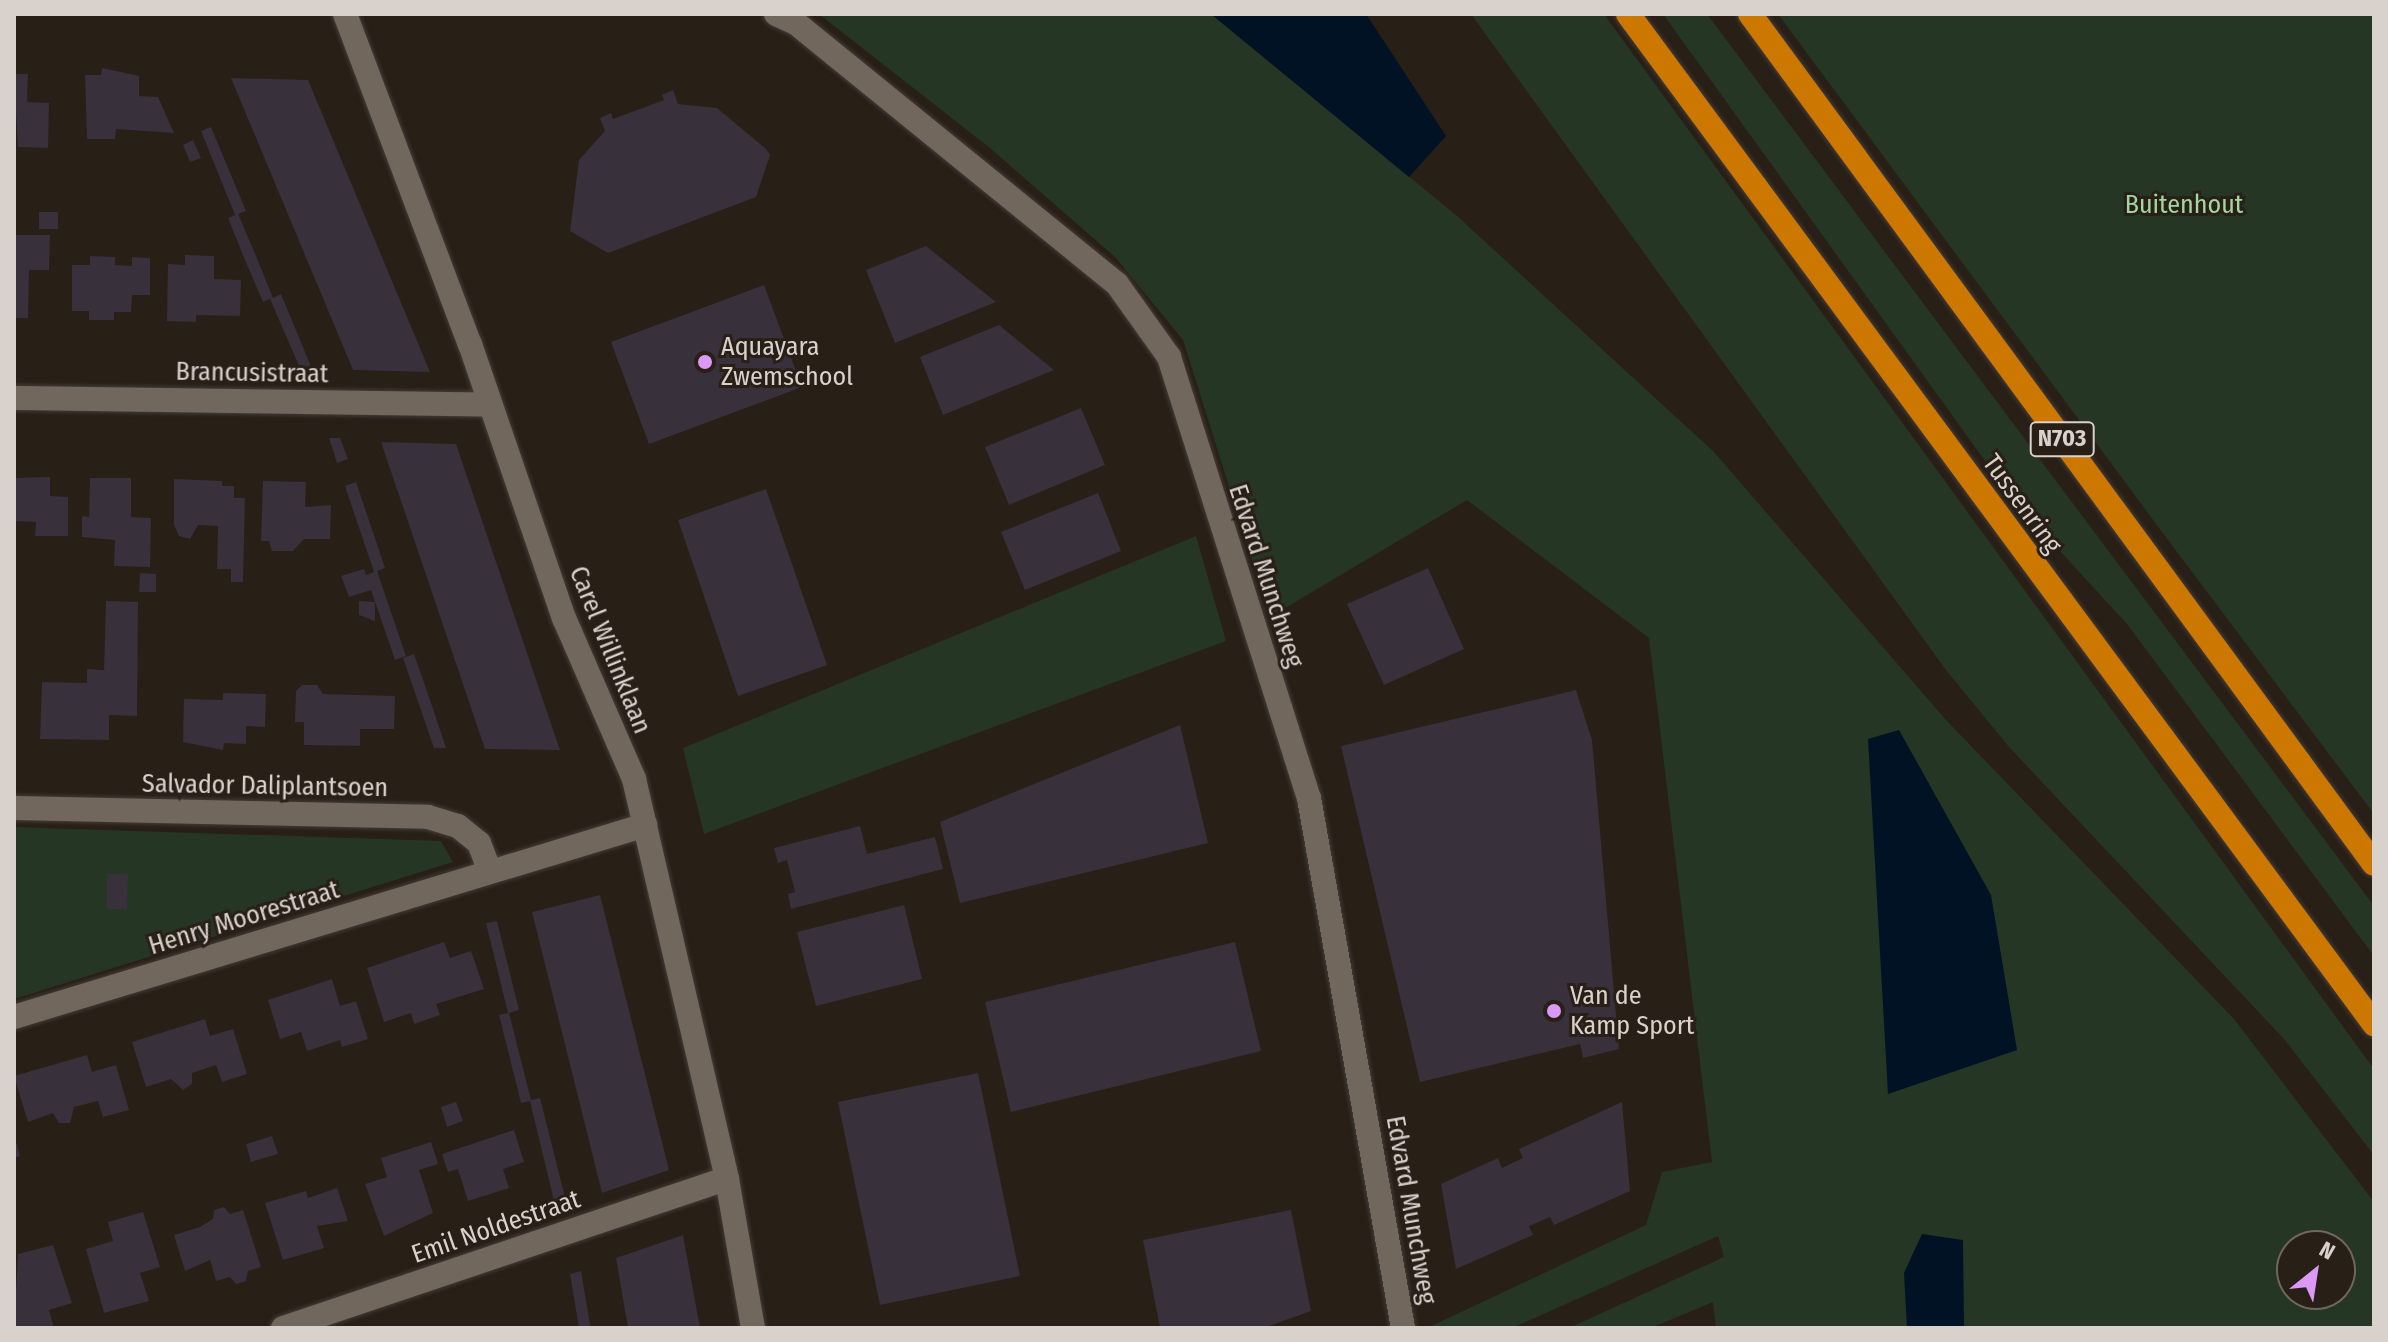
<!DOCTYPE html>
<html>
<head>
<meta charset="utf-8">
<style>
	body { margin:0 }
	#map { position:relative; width:2388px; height:1342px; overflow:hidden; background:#281f17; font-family:"Fira Sans Condensed",sans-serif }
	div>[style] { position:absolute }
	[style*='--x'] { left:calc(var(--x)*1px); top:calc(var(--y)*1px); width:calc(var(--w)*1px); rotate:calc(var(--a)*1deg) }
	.green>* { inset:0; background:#263624 }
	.water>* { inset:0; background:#001224 }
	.building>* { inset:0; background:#38303a }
	.roads { filter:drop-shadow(0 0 2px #443c37) drop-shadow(0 0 2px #443c37) }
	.minor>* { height:24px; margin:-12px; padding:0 12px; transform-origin:12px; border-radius:12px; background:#72675d }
	.highway>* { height:24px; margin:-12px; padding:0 12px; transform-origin:12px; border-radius:12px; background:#c70 }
	.dots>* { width:22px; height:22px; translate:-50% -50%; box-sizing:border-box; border:4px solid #281f17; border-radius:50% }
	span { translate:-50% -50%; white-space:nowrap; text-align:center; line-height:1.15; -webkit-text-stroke:6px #281f17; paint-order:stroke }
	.shield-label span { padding:2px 6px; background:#281f17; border:2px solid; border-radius:6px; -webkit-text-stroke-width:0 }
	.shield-label { font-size:24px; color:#d8d1cc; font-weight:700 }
	.park-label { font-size:26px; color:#a3d69e }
	.poi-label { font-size:26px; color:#d8d1cc }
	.left { translate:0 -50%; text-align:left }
	.street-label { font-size:26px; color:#d8d1cc }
	.frame { position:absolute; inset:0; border:16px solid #d8d1cc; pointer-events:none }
	.north { position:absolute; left:2276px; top:1230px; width:80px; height:80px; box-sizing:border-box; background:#281f17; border:2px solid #6e665f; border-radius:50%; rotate:30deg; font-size:22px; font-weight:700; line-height:32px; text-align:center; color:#d8d1cc }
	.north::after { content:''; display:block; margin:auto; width:28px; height:36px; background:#db99f5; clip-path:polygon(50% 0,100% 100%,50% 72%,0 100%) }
</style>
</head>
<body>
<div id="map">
	<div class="green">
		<div style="clip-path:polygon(evenodd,819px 14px,1211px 14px,1456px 215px,1714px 452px,1946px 720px,2234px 1019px,2374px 1202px,2374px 1328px,1716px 1328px,1713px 1302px,1651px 1328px,1569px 1328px,1724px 1257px,1718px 1236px,1512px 1328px,1427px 1328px,1646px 1225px,1662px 1172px,1712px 1162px,1649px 638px,1467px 500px,1270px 617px,1183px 340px,1115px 257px,990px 148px,819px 14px,2292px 1246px,2340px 1246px,2340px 1294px,2292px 1294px,2292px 1246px)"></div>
		<div style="clip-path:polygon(1471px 14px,1604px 14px,2374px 1069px,2374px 1155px,2284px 1039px,2009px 747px,1946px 670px)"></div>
		<div style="clip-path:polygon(1663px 14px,1707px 14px,2374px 906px,2374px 956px,2127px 624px,2014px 501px)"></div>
		<div style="clip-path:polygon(1778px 14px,2374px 14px,2374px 814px,2168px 540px)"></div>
		<div style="clip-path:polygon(1196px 536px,1226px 641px,704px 834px,683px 748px)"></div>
		<div style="clip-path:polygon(14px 827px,441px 841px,453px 862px,14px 999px)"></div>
	</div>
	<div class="water">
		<div style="clip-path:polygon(1211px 14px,1366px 14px,1446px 136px,1409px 177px)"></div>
		<div style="clip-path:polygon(1899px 730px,1991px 895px,2017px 1050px,1888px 1094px,1868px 739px)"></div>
		<div style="clip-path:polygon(1922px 1234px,1963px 1240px,1964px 1328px,1907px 1328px,1904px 1273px)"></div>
	</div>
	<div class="building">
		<div style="clip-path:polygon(102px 68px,139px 76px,139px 96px,158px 97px,174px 133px,116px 129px,115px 139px,87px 139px,85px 75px,101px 75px)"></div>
		<div style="clip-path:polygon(14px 74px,28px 74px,27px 102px,49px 103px,48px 148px,18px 147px)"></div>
		<div style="clip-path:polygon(231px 78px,308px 80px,430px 372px,353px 370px)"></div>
		<div style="clip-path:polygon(673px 90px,678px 104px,717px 108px,766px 149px,770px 155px,756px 197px,608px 253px,570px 231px,579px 160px,605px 131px,600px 118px,611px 113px,613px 119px,664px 100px,662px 95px)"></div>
		<div style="clip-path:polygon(211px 127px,246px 211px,238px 214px,256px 256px,273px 298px,281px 294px,312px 369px,300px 368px,270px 299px,263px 302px,245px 260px,228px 218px,235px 215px,201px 131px)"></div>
		<div style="clip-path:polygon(193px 140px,201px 158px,190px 162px,183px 145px)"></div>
		<div style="clip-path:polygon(39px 212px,58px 212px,58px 229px,39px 229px)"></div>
		<div style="clip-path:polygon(14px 235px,50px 235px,49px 270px,29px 270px,28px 318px,14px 318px)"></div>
		<div style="clip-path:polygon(926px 246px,996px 302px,895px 343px,866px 270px)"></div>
		<div style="clip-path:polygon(185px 255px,214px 256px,214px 279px,241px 280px,240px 316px,196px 315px,196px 322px,167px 321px,168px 264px,185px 265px)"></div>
		<div style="clip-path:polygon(90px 256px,115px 257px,115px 265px,132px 266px,132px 257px,150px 258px,150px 295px,132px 295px,131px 312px,114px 312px,114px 320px,89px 320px,89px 311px,72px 311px,72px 265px,90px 265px)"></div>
		<div style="clip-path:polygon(764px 285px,802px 387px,649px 444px,611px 342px)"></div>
		<div style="clip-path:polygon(999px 325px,1054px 370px,943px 415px,920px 357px)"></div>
		<div style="clip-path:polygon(1081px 408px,1105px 465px,1009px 505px,985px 447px)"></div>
		<div style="clip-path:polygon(329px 438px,340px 438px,348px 459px,337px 463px)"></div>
		<div style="clip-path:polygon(381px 442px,456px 444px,560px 750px,485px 749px)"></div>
		<div style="clip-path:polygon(50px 477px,50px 496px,68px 497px,68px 536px,35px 536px,36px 522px,14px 521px,14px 478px)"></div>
		<div style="clip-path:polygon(90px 478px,131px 478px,131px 517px,151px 518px,150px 567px,114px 566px,115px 540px,82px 537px,82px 516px,89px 517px)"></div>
		<div style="clip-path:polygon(174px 479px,222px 481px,222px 486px,234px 486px,234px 498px,245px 498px,243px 582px,231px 582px,231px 569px,217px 569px,218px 526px,198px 525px,190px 539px,179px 536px,174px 525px)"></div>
		<div style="clip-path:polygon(263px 481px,306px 482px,305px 507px,331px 505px,330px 539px,304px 539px,293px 551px,272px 551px,269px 541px,261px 541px)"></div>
		<div style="clip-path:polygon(356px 482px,385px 568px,377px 571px,406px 656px,395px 660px,371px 590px,349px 597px,341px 576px,364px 569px,366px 575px,374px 572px,345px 486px)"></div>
		<div style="clip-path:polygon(766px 489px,827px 665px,738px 696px,678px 520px)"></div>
		<div style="clip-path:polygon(1098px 493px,1121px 551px,1025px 590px,1001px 532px)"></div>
		<div style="clip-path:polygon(1428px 568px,1464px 649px,1384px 685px,1347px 604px)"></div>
		<div style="clip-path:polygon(140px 573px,156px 574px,156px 592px,139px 592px)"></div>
		<div style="clip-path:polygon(106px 601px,138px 602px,137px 716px,109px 715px,109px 740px,40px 739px,42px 682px,87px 683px,87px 669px,104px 670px)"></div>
		<div style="clip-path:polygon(359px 601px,375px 602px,375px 621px,359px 615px)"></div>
		<div style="clip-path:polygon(414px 654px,429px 697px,446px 748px,434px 748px,403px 658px)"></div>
		<div style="clip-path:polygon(302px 685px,317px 685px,323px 694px,395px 696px,394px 729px,360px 729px,360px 746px,304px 745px,304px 722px,295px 722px,296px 691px)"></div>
		<div style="clip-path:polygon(1576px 690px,1592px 740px,1619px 1049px,1583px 1058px,1580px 1044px,1420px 1082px,1341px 746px)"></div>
		<div style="clip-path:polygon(223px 693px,266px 694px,265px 727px,246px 726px,246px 744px,224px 743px,223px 750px,183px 742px,184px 699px,223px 700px)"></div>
		<div style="clip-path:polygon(1180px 725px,1208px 843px,960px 903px,940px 822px)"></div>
		<div style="clip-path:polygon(860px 826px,867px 854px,935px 837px,943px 869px,791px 909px,788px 894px,795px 892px,787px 860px,778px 863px,774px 848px)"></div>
		<div style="clip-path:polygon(107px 874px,128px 874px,127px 910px,107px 909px)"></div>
		<div style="clip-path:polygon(600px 895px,669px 1170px,602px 1193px,532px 912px)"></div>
		<div style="clip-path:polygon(904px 905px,922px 979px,816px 1006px,797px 932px)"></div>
		<div style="clip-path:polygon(497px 921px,519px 1010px,509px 1013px,531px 1100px,540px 1098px,567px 1205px,556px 1209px,530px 1101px,521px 1103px,499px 1015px,508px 1013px,486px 923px)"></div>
		<div style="clip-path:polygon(444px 942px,450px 958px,471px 951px,484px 989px,436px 1004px,440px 1015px,414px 1024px,411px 1013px,384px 1022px,367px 968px)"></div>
		<div style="clip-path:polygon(1235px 942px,1261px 1051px,1011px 1112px,985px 1002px)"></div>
		<div style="clip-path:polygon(332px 979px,340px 1006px,356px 1001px,368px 1039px,342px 1047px,340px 1040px,307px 1051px,301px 1032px,280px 1039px,268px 1000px)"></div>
		<div style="clip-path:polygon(205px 1019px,210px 1036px,233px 1029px,247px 1074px,222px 1082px,216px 1065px,192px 1073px,192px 1084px,183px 1090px,171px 1079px,146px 1087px,132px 1042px)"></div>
		<div style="clip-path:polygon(87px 1055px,92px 1072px,116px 1065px,129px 1110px,103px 1117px,98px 1101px,74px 1107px,70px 1123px,59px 1123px,53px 1113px,28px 1122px,14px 1076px)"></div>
		<div style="clip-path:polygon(978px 1073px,1020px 1276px,880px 1305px,838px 1102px)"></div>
		<div style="clip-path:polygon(456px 1102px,463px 1121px,447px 1127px,441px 1107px)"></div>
		<div style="clip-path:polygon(1622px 1102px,1630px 1191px,1554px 1225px,1550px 1217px,1529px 1226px,1533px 1235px,1456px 1269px,1441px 1184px,1498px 1158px,1502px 1168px,1523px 1158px,1519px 1149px)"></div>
		<div style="clip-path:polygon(514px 1130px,524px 1162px,503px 1169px,509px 1188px,468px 1201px,458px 1169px,448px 1172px,442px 1154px)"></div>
		<div style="clip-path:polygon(272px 1136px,278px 1154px,251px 1162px,246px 1144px)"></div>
		<div style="clip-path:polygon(431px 1142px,438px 1164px,419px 1170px,433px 1213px,384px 1236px,365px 1184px,387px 1177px,381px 1158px)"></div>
		<div style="clip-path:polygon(17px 1144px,20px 1156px,14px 1158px,14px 1145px)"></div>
		<div style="clip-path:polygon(337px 1188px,348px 1221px,317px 1226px,324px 1248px,283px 1260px,265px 1203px,306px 1191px,308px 1198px)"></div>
		<div style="clip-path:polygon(224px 1207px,230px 1214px,243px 1210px,261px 1267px,248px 1271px,246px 1281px,236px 1284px,230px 1277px,216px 1281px,210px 1260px,185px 1271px,174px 1235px,200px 1227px,213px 1219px,214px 1210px)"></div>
		<div style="clip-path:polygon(1291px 1210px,1311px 1311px,1264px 1328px,1160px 1328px,1143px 1240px)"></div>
		<div style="clip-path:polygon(143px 1212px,160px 1267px,140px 1273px,149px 1301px,104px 1313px,86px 1249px,113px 1241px,108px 1222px)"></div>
		<div style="clip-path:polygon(683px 1235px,700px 1328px,628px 1328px,616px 1258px)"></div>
		<div style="clip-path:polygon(53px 1245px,72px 1303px,49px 1310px,54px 1328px,14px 1328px,18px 1254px)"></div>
		<div style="clip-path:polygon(581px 1271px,590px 1324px,591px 1328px,579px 1328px,570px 1274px)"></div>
	</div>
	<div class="roads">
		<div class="minor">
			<div style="--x:345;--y:14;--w:353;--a:69.3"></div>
			<div style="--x:470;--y:344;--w:290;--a:71.1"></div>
			<div style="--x:564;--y:618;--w:176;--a:66.5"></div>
			<div style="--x:634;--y:779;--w:411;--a:76.9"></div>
			<div style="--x:727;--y:1179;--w:151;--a:80.1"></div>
			<div style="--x:776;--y:14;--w:23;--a:25"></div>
			<div style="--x:797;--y:24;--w:412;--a:39.1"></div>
			<div style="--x:1117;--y:284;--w:90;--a:54.5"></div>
			<div style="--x:1169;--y:357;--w:463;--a:72.4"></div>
			<div style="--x:1309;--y:798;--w:538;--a:79.94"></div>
			<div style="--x:14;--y:398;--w:475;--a:0.8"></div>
			<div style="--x:14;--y:808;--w:414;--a:1.2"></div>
			<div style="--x:428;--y:817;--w:31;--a:17"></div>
			<div style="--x:458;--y:826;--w:27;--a:39"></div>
			<div style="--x:479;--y:843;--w:28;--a:69"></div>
			<div style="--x:14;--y:1017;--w:660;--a:-16.92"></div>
			<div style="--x:283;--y:1328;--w:468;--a:-18.6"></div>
		</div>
		<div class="highway">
			<div style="--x:1628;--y:14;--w:1256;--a:53.55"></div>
			<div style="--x:1750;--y:14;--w:1054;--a:53.72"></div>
		</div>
	</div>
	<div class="dots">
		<div style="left:705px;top:362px;background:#db99f5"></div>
		<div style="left:1554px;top:1011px;background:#db99f5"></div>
	</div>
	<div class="shield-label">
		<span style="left:2062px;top:439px">N703</span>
	</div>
	<div class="park-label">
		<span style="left:2184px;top:205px">Buitenhout</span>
	</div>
	<div class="poi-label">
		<span class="left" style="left:721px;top:362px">Aquayara<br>Zwemschool</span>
		<span class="left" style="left:1570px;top:1011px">Van de<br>Kamp Sport</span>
	</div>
	<div class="street-label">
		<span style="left:252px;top:373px;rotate:1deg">Brancusistraat</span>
		<span style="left:2022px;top:504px;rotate:54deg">Tussenring</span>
		<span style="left:1266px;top:576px;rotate:72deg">Edvard Munchweg</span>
		<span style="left:610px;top:650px;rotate:68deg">Carel Willinklaan</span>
		<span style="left:265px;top:786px;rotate:1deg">Salvador Daliplantsoen</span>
		<span style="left:244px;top:918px;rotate:-17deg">Henry Moorestraat</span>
		<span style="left:1411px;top:1210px;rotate:80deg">Edvard Munchweg</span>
		<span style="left:496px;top:1227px;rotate:-19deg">Emil Noldestraat</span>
	</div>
	<div class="frame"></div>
	<div class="north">N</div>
</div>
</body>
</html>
